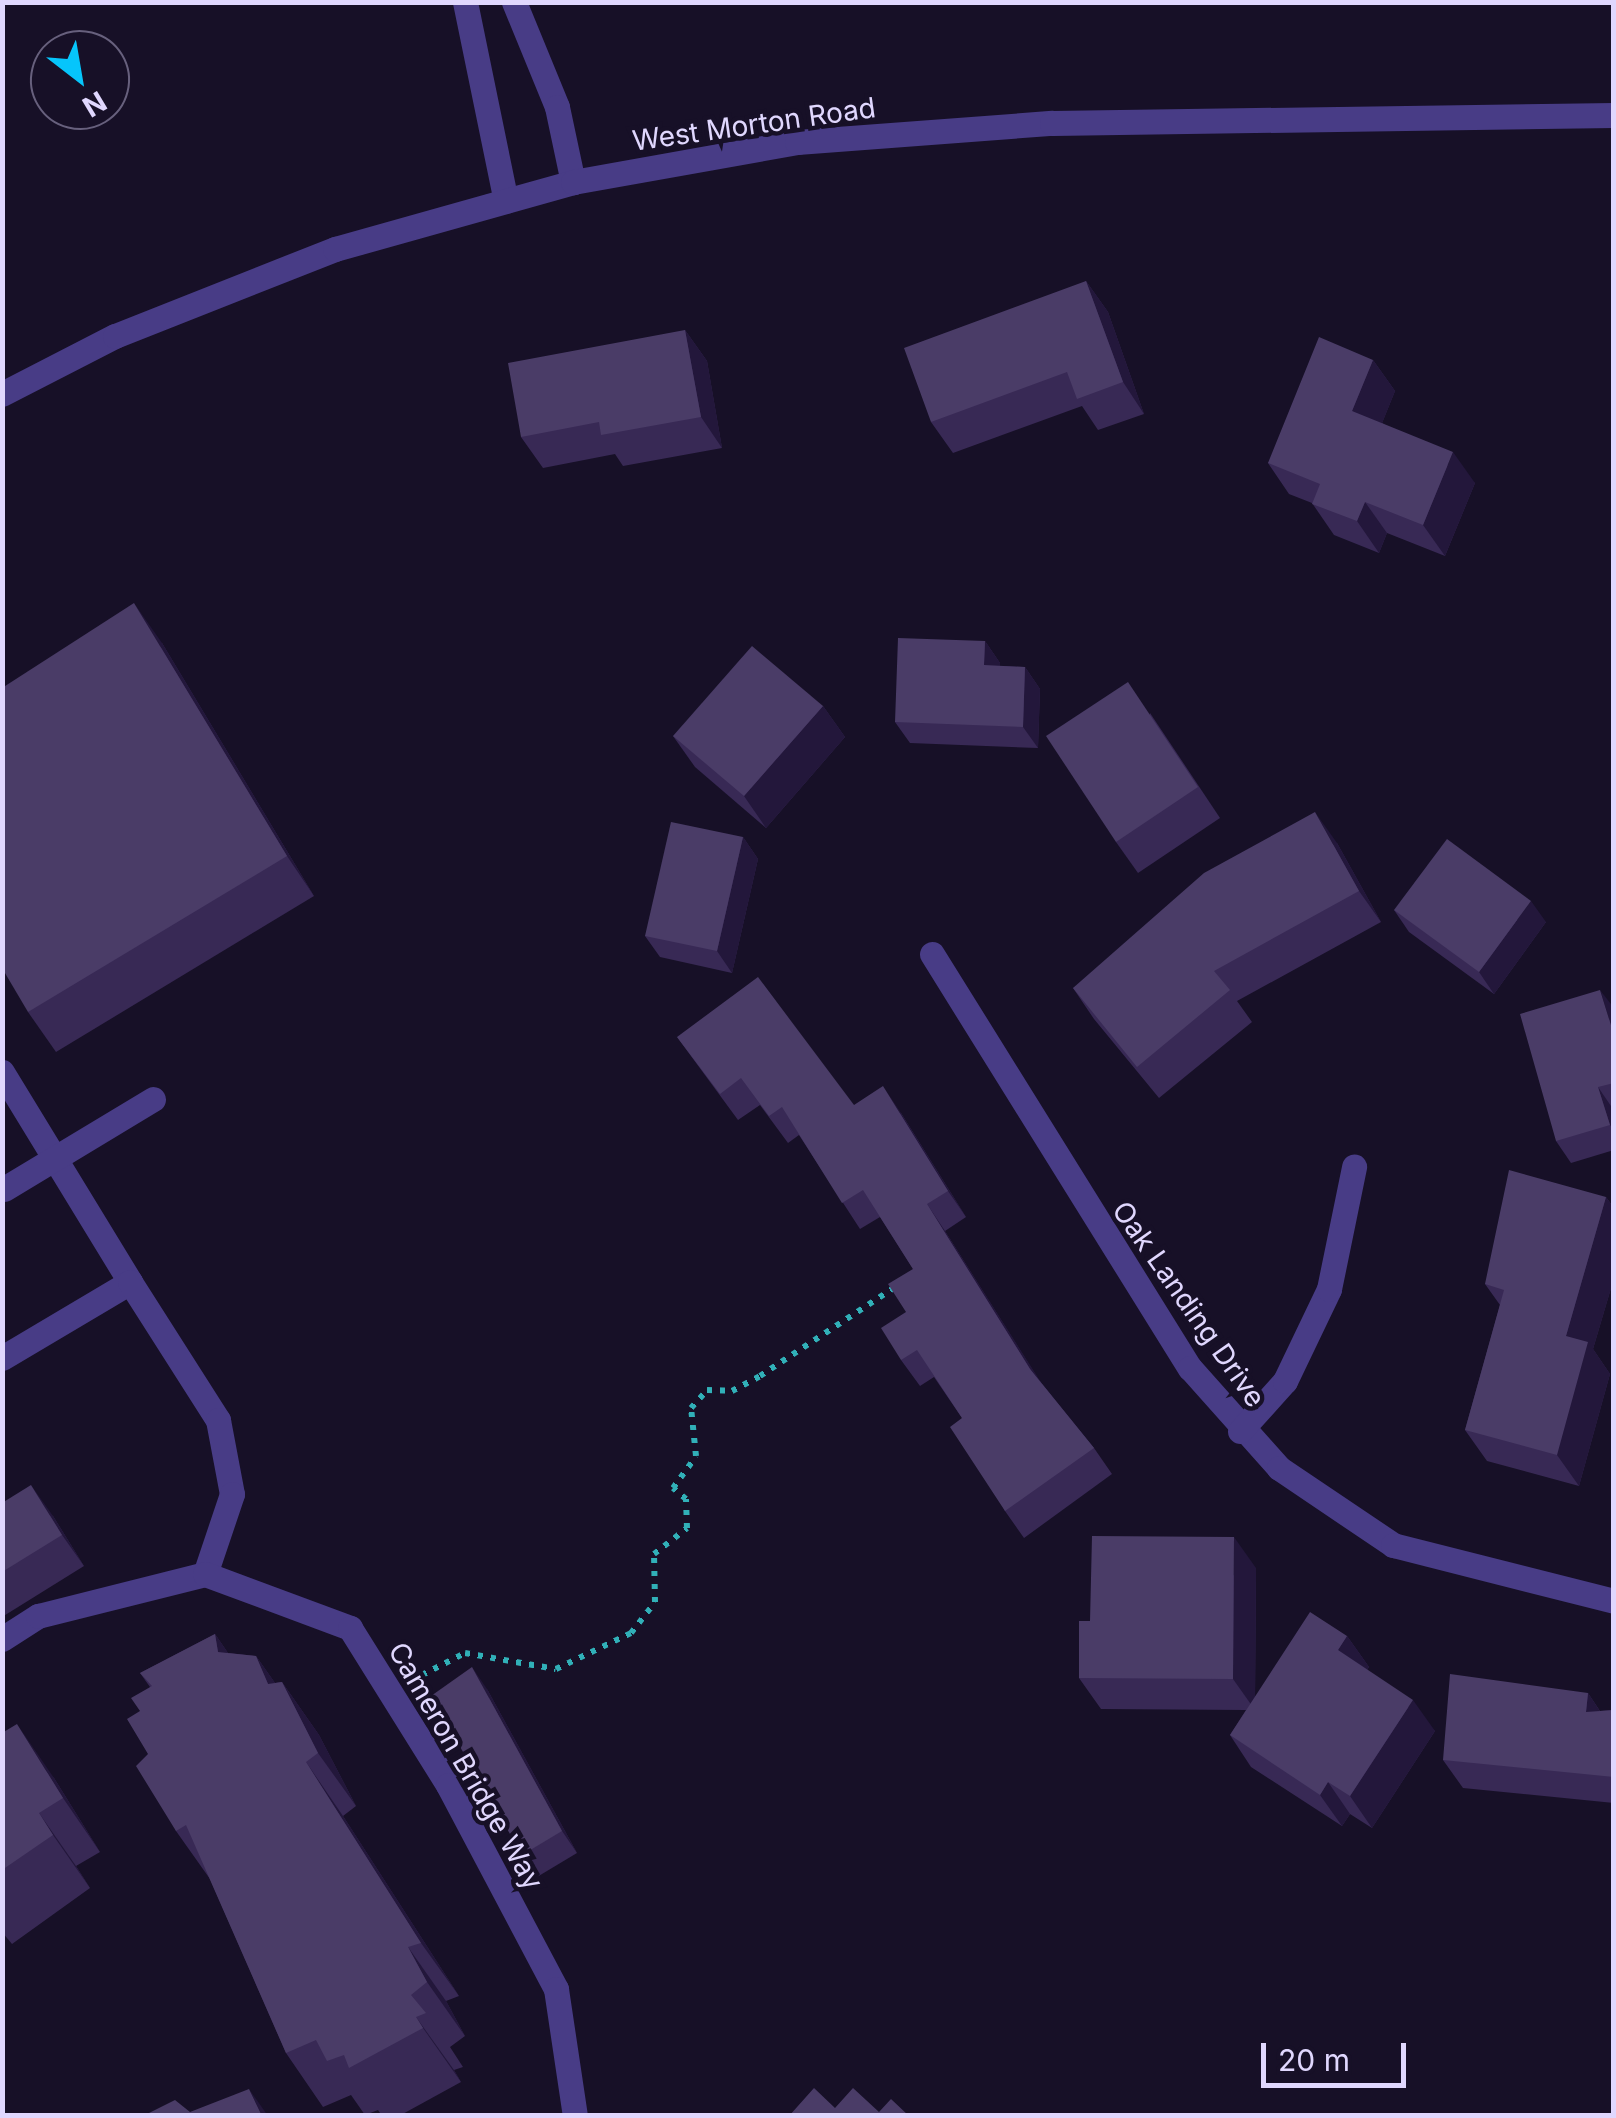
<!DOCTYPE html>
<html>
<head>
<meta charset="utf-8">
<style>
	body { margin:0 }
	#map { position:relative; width:1616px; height:2118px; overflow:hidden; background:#171027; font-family:Inter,sans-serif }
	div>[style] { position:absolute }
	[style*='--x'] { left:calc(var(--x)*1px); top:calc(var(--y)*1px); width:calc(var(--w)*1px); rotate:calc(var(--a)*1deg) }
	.path>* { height:6px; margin-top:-3px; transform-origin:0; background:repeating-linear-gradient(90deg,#31b0b8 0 5px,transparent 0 13px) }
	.service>* { height:25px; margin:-12.5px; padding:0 12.5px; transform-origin:12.5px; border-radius:12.5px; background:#483c86 }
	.minor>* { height:25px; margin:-12.5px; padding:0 12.5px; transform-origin:12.5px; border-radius:12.5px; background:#483c86 }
	.wall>* { inset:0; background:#382955 }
	.shaded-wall>* { inset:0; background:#23173b }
	.building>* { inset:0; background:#4a3c67 }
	span { translate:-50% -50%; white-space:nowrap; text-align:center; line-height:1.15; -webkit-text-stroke:9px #171027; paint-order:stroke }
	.street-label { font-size:28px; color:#e0d7fe }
	.frame { position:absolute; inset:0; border:5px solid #e0d7fe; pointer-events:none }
	.north { position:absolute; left:30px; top:30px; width:100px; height:100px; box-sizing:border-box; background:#171027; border:2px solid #67607d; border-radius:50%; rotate:149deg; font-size:28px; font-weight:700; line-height:40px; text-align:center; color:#e0d7fe }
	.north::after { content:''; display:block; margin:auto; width:35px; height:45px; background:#06c5fb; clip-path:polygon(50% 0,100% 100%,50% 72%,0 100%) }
	.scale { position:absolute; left:1261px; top:2043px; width:145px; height:45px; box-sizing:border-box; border:5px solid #e0d7fe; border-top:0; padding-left:12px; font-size:30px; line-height:35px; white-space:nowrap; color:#e0d7fe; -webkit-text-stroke:8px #171027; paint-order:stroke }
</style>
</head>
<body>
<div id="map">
	<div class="path">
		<div style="--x:422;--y:1675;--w:48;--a:-27.1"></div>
		<div style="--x:465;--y:1653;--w:92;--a:10"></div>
		<div style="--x:556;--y:1669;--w:83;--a:-25.6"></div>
		<div style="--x:631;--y:1633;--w:39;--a:-52"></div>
		<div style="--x:655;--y:1602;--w:48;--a:-91.2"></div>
		<div style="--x:654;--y:1554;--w:42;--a:-38.2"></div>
		<div style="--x:687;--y:1528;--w:29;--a:-92"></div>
		<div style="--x:686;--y:1499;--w:17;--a:-140"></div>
		<div style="--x:673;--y:1488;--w:39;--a:-54"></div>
		<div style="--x:696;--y:1456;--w:48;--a:-95.9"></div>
		<div style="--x:691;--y:1408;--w:24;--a:-48"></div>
		<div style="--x:707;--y:1390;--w:25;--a:2"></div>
		<div style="--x:732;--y:1391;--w:32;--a:-28"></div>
		<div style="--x:760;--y:1376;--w:165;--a:-33.4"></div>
	</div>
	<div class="service">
		<div style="--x:2;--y:1072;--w:246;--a:58.6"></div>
		<div style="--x:4;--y:1189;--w:174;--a:-31.1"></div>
		<div style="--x:2;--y:1358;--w:149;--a:-30.7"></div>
		<div style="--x:130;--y:1282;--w:164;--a:57.5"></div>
		<div style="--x:218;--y:1420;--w:75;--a:79.3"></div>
		<div style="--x:232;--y:1494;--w:84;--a:108.6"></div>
	</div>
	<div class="minor">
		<div style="--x:465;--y:2;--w:203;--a:78.4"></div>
		<div style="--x:514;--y:2;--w:113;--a:67.7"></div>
		<div style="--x:557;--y:107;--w:77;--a:78"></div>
		<div style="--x:2;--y:394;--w:127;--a:-27.2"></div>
		<div style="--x:115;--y:336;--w:237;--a:-21.6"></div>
		<div style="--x:335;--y:249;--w:247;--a:-15.7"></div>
		<div style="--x:573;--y:182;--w:228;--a:-10.1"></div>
		<div style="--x:797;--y:142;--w:256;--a:-4.3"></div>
		<div style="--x:1052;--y:123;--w:562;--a:-0.82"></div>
		<div style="--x:932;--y:954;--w:488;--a:58.1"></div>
		<div style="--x:1190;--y:1368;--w:134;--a:48.3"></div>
		<div style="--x:1279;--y:1468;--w:138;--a:34"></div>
		<div style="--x:1393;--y:1545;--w:228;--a:14.2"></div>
		<div style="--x:1240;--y:1431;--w:67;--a:-48"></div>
		<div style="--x:1285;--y:1381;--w:102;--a:-64.4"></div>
		<div style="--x:1329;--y:1289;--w:125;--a:-78.4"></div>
		<div style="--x:2;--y:1639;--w:43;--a:-32.6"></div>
		<div style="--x:38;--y:1616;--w:172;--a:-14.1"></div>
		<div style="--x:205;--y:1574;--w:155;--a:20.4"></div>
		<div style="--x:350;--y:1628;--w:185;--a:58"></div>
		<div style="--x:448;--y:1785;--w:231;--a:62.1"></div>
		<div style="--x:556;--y:1989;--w:128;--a:81.5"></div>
	</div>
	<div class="wall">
		<div style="clip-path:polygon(1086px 281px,1108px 312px,1144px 414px,1098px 430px,1082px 406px,953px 453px,931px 422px)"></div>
		<div style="clip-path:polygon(685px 330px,707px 361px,722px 448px,623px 466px,615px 454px,543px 468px,521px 437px)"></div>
		<div style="clip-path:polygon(1373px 360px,1395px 391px,1382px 423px,1475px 483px,1445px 556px,1387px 533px,1379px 553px,1334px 535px,1312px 503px,1289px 494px,1268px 463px)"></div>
		<div style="clip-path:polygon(985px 641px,1000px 663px,1000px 666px,1025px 667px,1040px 689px,1038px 748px,910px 743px,895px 722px)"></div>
		<div style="clip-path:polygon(162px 643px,314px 896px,56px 1052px,28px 1012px)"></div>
		<div style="clip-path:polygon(823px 706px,845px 737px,766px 828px,695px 767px,673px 736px)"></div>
		<div style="clip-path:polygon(1150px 713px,1220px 818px,1138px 873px,1116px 842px)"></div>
		<div style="clip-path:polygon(743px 837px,758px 859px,732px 973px,660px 957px,645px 936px)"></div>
		<div style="clip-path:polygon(1337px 843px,1381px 922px,1237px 1001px,1252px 1022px,1159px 1098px,1094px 1019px,1073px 988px)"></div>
		<div style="clip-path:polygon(1394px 910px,1546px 922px,1494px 994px,1409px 932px)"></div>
		<div style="clip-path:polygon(1614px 1008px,1614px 1150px,1571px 1163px,1556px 1141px)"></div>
		<div style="clip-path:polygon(677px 1037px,854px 1105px,901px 1113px,966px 1217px,945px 1231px,1039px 1380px,1094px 1448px,1112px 1474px,1024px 1538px,1005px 1511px,962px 1418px,934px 1377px,920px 1386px,901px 1360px,906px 1312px,913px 1269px,880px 1217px,860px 1229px,799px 1135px,788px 1143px,760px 1105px,738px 1120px)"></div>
		<div style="clip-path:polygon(1606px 1197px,1614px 1208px,1614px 1278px,1593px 1349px,1610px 1374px,1579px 1486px,1487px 1461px,1465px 1430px,1500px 1305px,1485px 1284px)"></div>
		<div style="clip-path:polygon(2px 1503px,53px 1516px,84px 1566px,2px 1617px)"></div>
		<div style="clip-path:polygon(1256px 1568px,1255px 1697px,1347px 1636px,1369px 1667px,1367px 1670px,1435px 1731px,1372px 1828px,1350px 1814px,1342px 1826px,1251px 1767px,1230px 1735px,1246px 1710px,1101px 1709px,1079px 1678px,1090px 1621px)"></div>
		<div style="clip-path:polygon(215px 1634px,228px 1653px,256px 1656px,275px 1683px,282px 1682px,319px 1735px,356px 1806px,343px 1816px,459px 1996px,446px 2001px,465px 2036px,450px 2047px,463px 2067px,454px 2070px,461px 2082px,399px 2116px,382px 2116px,378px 2110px,365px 2115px,351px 2095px,323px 2107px,286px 2053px,210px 1879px,176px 1831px,148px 1754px,140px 1712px,150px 1687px,140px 1673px)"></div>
		<div style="clip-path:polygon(487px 1689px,577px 1853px,537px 1877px,522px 1855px)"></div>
		<div style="clip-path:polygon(1588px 1693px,1600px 1711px,1614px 1710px,1614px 1803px,1463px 1788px,1443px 1760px)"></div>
		<div style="clip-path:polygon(2px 1733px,54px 1778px,100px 1852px,76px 1866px,90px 1888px,12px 1944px,2px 1932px)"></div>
	</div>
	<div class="shaded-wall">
		<div style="clip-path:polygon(1086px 281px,1108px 312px,1144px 414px,1123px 382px)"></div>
		<div style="clip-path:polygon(685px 330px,707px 361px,722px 448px,701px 417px)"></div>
		<div style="clip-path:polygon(1373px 360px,1395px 391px,1374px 443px,1352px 411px)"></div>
		<div style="clip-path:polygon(1453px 452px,1475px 483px,1445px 556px,1423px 525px)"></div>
		<div style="clip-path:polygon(1365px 502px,1387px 533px,1379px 553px,1357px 521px)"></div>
		<div style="clip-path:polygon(134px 603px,162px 643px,314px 896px,287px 856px)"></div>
		<div style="clip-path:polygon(985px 641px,1000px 663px,999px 687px,984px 665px)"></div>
		<div style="clip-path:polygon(1025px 667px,1040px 689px,1038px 748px,1023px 727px)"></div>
		<div style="clip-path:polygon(823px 706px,845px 737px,766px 828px,744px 796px)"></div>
		<div style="clip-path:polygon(1315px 812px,1337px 843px,1381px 922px,1359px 891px)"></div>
		<div style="clip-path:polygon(743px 837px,758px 859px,732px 973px,717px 951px)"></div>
		<div style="clip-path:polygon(1531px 901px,1546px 922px,1494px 994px,1479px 972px)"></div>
		<div style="clip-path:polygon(1600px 990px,1614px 1008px,1614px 1035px)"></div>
		<div style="clip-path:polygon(883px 1086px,901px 1113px,966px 1217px,948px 1191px)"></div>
		<div style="clip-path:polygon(1598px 1087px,1613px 1109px,1614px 1131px,1610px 1125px)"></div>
		<div style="clip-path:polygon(1606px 1197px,1614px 1208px,1614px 1278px,1593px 1349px,1610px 1374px,1579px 1486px,1557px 1455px,1566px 1336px)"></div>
		<div style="clip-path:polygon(927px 1204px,945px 1231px,1049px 1395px,1030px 1369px)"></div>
		<div style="clip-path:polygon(31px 1485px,53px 1516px,84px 1566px,62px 1535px)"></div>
		<div style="clip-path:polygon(1234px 1537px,1256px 1568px,1255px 1710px,1233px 1679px)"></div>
		<div style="clip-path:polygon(215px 1634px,252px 1688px,218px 1652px)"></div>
		<div style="clip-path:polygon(1347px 1636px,1369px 1667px,1359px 1681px,1338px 1650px)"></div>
		<div style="clip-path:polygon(256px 1656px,294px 1710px,268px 1684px)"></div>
		<div style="clip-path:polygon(472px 1667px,487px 1689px,577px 1853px,562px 1831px)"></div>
		<div style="clip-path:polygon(282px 1682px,319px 1735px,356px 1806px,318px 1753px)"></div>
		<div style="clip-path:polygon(1588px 1693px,1607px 1722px,1586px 1712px)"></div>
		<div style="clip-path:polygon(1413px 1700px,1435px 1731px,1372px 1828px,1350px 1796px)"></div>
		<div style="clip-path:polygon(17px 1724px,54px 1778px,100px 1852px,63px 1798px)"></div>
		<div style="clip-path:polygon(306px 1762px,343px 1816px,459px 1996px,421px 1943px)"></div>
		<div style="clip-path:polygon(1328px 1782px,1350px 1814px,1342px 1826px,1320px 1795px)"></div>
		<div style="clip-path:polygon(39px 1813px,76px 1866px,90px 1888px,53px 1835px)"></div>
		<div style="clip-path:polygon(408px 1947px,446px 2001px,465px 2036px,427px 1982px)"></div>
		<div style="clip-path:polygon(416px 2017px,454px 2070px,461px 2082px,423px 2028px)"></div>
		<div style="clip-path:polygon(249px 2089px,268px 2116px,262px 2116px)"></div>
	</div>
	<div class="building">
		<div style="clip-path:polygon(1086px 281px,1123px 382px,1077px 399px,1067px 372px,931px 422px,904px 348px)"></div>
		<div style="clip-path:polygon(685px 330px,701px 417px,601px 435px,599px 422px,521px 437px,508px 363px)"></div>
		<div style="clip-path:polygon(1319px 337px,1373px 360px,1352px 411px,1453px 452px,1423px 525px,1365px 502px,1357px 521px,1312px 504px,1320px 484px,1268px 463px)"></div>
		<div style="clip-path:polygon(134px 603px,287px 856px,28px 1012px,2px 968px,2px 688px)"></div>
		<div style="clip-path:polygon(898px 638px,985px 641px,984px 665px,1025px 667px,1023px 727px,895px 722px)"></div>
		<div style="clip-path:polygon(752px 646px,823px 706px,744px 796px,673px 736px)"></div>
		<div style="clip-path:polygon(1128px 682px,1198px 787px,1116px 842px,1046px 736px)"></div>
		<div style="clip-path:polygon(1315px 812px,1359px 891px,1214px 971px,1230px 990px,1137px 1067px,1073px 988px,1204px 873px)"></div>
		<div style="clip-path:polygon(671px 822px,743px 837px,717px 951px,645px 936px)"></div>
		<div style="clip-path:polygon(1447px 839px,1531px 901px,1479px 972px,1394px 910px)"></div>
		<div style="clip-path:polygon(758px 977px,854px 1105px,883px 1086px,948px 1191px,927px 1204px,1030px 1369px,1094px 1448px,1005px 1511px,950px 1427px,962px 1418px,917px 1350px,901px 1360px,881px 1328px,906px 1312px,888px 1284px,913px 1269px,863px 1190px,842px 1203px,782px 1107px,769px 1116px,741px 1078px,720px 1094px,677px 1037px)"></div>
		<div style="clip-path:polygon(1600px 990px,1614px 1035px,1614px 1083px,1598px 1087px,1610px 1125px,1556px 1141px,1520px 1014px)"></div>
		<div style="clip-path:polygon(1509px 1170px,1606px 1197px,1566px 1336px,1588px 1342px,1557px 1455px,1465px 1430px,1504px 1290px,1485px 1284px)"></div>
		<div style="clip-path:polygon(31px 1485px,62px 1535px,2px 1572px,2px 1503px)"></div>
		<div style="clip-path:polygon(1092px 1536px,1234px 1537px,1233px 1679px,1079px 1678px,1079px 1621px,1090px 1621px)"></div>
		<div style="clip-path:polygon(1310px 1612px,1347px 1636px,1338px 1650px,1413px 1700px,1350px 1796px,1328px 1782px,1320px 1795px,1230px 1735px)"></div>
		<div style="clip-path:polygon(215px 1634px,218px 1652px,256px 1656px,268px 1684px,282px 1682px,318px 1753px,306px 1762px,421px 1943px,408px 1947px,427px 1982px,411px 1995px,426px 2013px,416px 2017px,423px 2028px,349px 2068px,344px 2055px,327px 2061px,316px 2040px,286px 2053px,186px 1825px,176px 1831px,136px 1766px,148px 1754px,127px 1719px,140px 1711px,131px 1698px,152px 1686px,140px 1673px)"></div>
		<div style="clip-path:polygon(472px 1667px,562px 1831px,522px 1855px,431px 1696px)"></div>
		<div style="clip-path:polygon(1450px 1674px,1588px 1693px,1586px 1712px,1614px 1710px,1614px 1777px,1443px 1760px)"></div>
		<div style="clip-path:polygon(17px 1724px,63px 1798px,39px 1813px,53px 1835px,2px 1870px,2px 1733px)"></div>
		<div style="clip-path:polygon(814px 2088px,835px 2108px,853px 2088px,879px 2112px,891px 2099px,909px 2116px,789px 2116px)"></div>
		<div style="clip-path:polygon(249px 2089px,262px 2116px,143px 2116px,175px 2100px,190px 2112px)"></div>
	</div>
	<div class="street-label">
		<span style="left:754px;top:124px;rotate:-8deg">West Morton Road</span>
		<span style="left:1189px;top:1304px;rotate:55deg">Oak Landing Drive</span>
		<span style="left:466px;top:1766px;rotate:60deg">Cameron Bridge Way</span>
	</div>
	<div class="frame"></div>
	<div class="north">N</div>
	<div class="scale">20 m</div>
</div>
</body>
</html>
